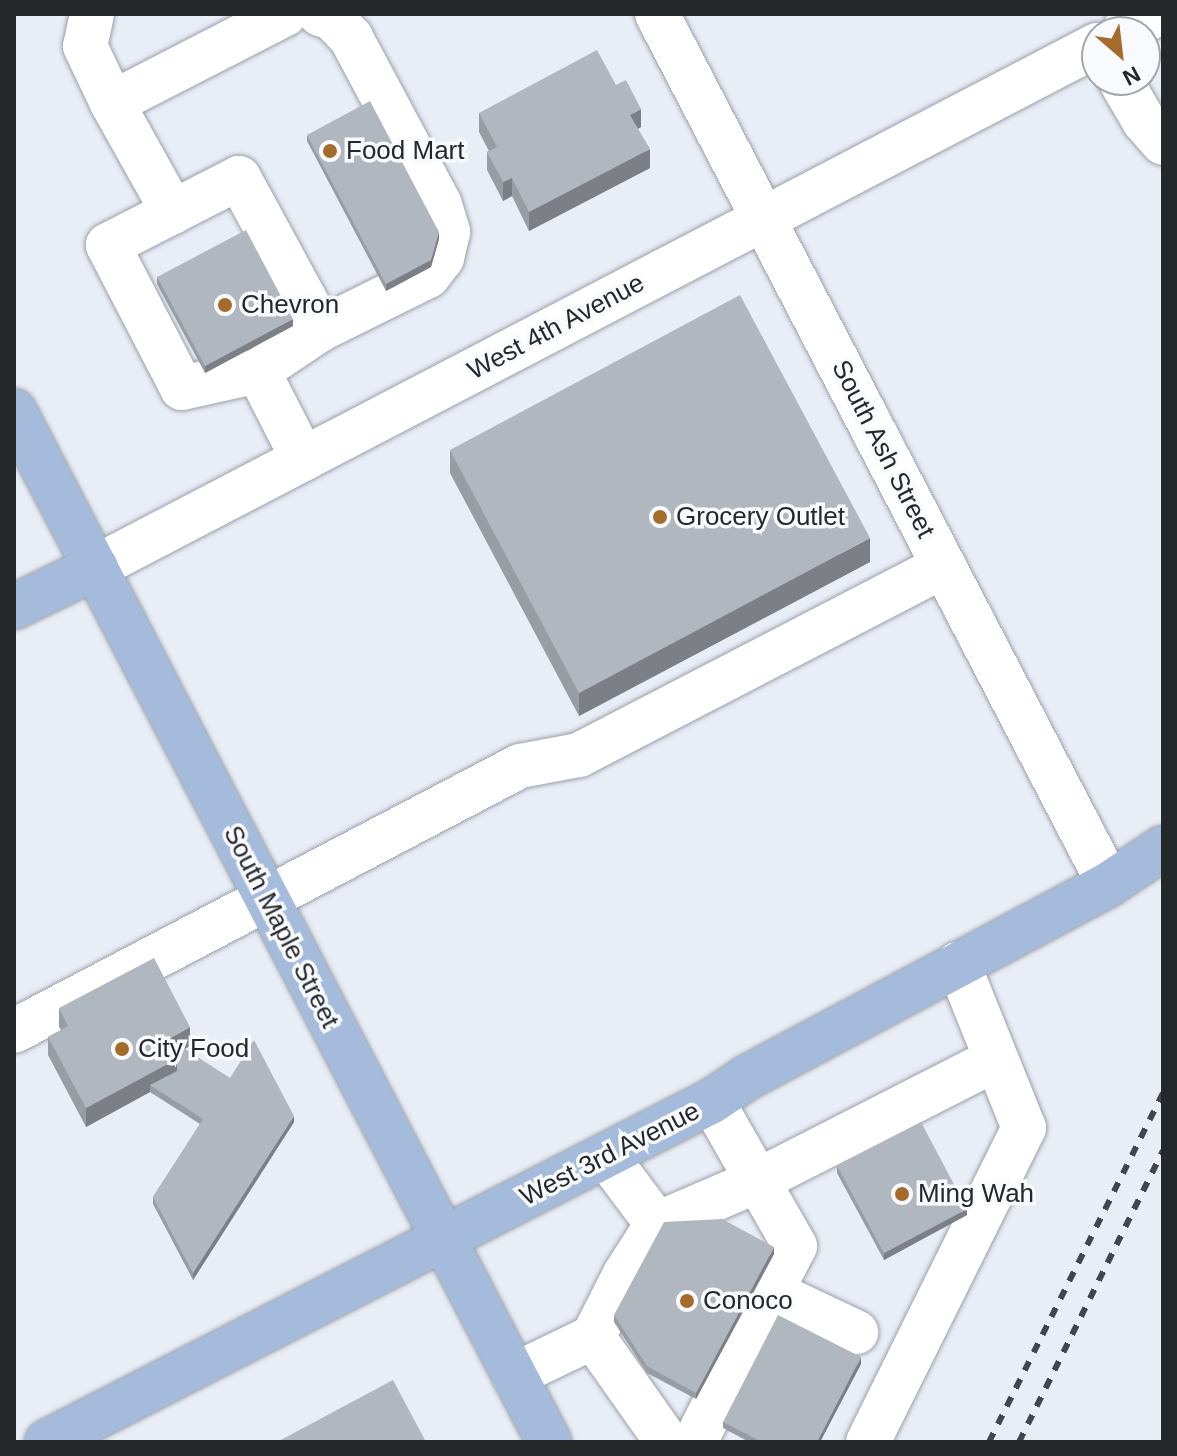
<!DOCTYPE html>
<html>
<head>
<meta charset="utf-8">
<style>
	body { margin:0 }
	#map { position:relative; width:1177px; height:1456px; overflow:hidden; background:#e8edf6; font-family:Arial,sans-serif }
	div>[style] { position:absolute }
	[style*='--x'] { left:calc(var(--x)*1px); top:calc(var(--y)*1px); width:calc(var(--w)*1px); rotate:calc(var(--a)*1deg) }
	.roads { filter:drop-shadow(0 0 2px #9ba0a8) drop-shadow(0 0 2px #9ba0a8) }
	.minor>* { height:44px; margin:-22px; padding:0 22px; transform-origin:22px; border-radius:22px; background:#fff }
	.major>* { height:44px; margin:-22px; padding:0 22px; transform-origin:22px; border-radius:22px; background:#a5bbdc }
	.rail>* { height:6px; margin-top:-3px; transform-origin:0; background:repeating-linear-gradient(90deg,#424549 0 10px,transparent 0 20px) }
	.wall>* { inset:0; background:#989da4 }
	.shaded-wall>* { inset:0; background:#7c8086 }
	.building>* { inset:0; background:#b1b7bf }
	.dots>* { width:22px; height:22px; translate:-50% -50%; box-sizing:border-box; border:4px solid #f8fafe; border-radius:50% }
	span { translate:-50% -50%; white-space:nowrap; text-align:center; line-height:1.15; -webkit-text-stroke:7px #f8fafe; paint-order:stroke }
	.poi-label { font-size:26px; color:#25282b }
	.left { translate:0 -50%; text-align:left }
	.street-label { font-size:26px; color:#25282b }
	.frame { position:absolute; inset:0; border:16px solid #25282b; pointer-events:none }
	.north { position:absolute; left:1081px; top:16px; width:80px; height:80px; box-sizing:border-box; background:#f8fafe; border:2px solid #a4a6aa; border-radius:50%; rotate:152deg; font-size:22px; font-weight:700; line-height:32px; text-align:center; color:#25282b }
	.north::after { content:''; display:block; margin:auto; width:28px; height:36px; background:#a56b2b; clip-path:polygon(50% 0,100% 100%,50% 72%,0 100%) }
</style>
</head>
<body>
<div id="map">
	<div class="roads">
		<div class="minor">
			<div style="--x:92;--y:14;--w:33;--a:102"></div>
			<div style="--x:85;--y:46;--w:63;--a:64.7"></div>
			<div style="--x:112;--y:103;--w:125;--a:60.8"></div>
			<div style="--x:320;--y:14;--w:13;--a:18"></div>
			<div style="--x:332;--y:18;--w:28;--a:46"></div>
			<div style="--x:351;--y:38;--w:189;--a:61.9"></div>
			<div style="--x:440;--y:205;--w:28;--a:73"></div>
			<div style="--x:448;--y:232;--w:27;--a:103"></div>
			<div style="--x:442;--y:258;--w:23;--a:128"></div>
			<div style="--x:428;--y:276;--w:119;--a:153.6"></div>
			<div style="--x:657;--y:14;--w:980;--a:62.55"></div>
			<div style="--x:1123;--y:32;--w:38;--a:-28"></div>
			<div style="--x:1120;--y:80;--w:48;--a:59.7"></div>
			<div style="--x:1144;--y:121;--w:29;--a:49"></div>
			<div style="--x:112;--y:103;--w:195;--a:-27.2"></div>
			<div style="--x:258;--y:371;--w:78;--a:167.4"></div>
			<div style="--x:182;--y:388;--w:161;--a:-117.4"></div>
			<div style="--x:108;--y:245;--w:147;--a:-27.1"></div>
			<div style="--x:239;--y:178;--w:172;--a:61.5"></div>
			<div style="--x:321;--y:329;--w:76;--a:146.3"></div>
			<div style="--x:258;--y:371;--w:99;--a:62.9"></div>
			<div style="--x:96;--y:567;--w:1129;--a:-27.54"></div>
			<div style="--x:14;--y:1031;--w:571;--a:-27.64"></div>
			<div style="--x:520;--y:766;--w:60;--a:-10.6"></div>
			<div style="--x:579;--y:755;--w:411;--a:-27.4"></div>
			<div style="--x:606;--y:1156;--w:85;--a:53.1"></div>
			<div style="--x:657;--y:1224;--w:109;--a:-23.3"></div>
			<div style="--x:757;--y:1181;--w:268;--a:-27"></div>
			<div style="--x:773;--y:1293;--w:92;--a:25.2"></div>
			<div style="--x:593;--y:1337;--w:71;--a:-63.1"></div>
			<div style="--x:625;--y:1274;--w:59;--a:-57.4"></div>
			<div style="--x:514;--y:1375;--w:88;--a:-25.7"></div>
			<div style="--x:593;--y:1337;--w:128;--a:54.8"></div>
			<div style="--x:695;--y:1442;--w:220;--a:-63"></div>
			<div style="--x:795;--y:1246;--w:167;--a:-119.8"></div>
			<div style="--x:868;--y:1442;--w:351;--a:-63.6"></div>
			<div style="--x:1024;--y:1128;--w:177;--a:-111.9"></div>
		</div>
		<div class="major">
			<div style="--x:14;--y:411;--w:1162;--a:62.57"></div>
			<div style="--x:14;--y:607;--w:91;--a:-26"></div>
			<div style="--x:47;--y:1442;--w:747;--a:-27.15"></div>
			<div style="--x:712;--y:1101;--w:43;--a:-33.7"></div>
			<div style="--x:748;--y:1077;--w:409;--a:-28.1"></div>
			<div style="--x:1109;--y:884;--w:65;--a:-33.7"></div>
		</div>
	</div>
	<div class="rail">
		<div style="--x:989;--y:1442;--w:390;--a:-63.5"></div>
		<div style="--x:1019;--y:1442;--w:325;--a:-63.7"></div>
	</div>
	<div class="wall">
		<div style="clip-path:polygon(616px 85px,641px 127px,638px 129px,650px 168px,529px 231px,512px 196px,503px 201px,487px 170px,487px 152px,489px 151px,479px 132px,479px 113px)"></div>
		<div style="clip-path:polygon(307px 135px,439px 239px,431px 267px,386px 291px,307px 141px)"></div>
		<div style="clip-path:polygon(157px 277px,293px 326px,205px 373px,157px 284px)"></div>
		<div style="clip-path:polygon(450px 450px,870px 562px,579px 716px,450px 473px)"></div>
		<div style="clip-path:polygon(59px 1008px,190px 1046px,184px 1049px,294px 1122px,193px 1280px,153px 1204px,153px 1197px,200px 1124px,150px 1092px,86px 1127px,48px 1055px,48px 1037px,61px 1030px,59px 1027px)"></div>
		<div style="clip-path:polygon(837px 1166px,967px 1215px,884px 1260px,837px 1173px)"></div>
		<div style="clip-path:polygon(774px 1254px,696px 1399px,647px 1373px,614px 1322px,614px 1315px)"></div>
		<div style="clip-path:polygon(861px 1364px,820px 1442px,749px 1442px,723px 1428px,723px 1422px)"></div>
	</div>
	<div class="shaded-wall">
		<div style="clip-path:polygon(641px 109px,641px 127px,630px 133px,630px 115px)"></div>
		<div style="clip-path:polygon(650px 149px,650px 168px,529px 231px,529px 212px)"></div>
		<div style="clip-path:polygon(512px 178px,512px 196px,503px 201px,503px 182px)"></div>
		<div style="clip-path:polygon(439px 232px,439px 239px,431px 267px,386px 291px,386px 284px)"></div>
		<div style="clip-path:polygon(293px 319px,293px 326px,205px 373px,205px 366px)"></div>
		<div style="clip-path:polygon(870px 538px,870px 562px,579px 716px,579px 693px)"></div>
		<div style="clip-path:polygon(190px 1027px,190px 1046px,170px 1057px,167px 1040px)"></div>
		<div style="clip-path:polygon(177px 1059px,177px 1078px,150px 1085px,150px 1092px,86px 1127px,86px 1108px)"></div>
		<div style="clip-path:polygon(294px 1116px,294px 1122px,193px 1280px,193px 1273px)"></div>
		<div style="clip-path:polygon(967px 1209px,967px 1215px,884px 1260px,884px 1253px)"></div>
		<div style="clip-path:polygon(774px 1247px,774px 1254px,696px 1399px,696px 1393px)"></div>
		<div style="clip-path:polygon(861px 1357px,861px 1364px,820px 1442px,817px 1442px)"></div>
	</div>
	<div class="building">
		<div style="clip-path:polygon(597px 50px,616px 85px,626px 80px,641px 109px,630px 115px,650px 149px,529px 212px,512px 178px,503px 182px,487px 152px,497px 147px,479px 113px)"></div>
		<div style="clip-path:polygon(370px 101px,439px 232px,431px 260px,386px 284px,307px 135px)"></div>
		<div style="clip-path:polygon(246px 230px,293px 319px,205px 366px,157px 277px)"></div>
		<div style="clip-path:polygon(740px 295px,870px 538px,579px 693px,450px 450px)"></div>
		<div style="clip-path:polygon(154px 958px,190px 1027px,167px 1040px,177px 1059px,86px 1108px,48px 1037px,68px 1026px,59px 1008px)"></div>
		<div style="clip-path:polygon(254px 1040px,294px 1116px,193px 1273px,153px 1197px,203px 1119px,150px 1085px,177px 1071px,177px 1059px,172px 1049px,179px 1045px,230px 1078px)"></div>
		<div style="clip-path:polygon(921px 1122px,967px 1209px,884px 1253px,837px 1166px)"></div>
		<div style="clip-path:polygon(722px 1219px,774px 1247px,696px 1393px,647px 1366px,614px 1315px,664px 1222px)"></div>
		<div style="clip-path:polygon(778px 1315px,861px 1357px,817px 1442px,762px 1442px,723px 1422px)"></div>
		<div style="clip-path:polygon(393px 1380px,426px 1442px,277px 1442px)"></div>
	</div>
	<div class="dots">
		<div style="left:330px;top:151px;background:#a56b2b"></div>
		<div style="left:225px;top:305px;background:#a56b2b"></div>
		<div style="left:660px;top:517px;background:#a56b2b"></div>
		<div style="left:122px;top:1049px;background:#a56b2b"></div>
		<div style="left:902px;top:1194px;background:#a56b2b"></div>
		<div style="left:687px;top:1301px;background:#a56b2b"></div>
	</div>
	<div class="poi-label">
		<span class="left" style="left:346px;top:151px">Food Mart</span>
		<span class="left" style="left:241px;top:305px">Chevron</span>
		<span class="left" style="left:676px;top:517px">Grocery Outlet</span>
		<span class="left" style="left:138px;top:1049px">City Food</span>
		<span class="left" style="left:918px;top:1194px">Ming Wah</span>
		<span class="left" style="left:703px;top:1301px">Conoco</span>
	</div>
	<div class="street-label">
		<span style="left:556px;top:327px;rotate:-28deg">West 4th Avenue</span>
		<span style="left:883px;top:449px;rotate:63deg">South Ash Street</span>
		<span style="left:281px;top:927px;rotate:63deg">South Maple Street</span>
		<span style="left:610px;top:1154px;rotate:-27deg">West 3rd Avenue</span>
	</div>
	<div class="frame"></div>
	<div class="north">N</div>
</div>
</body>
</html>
